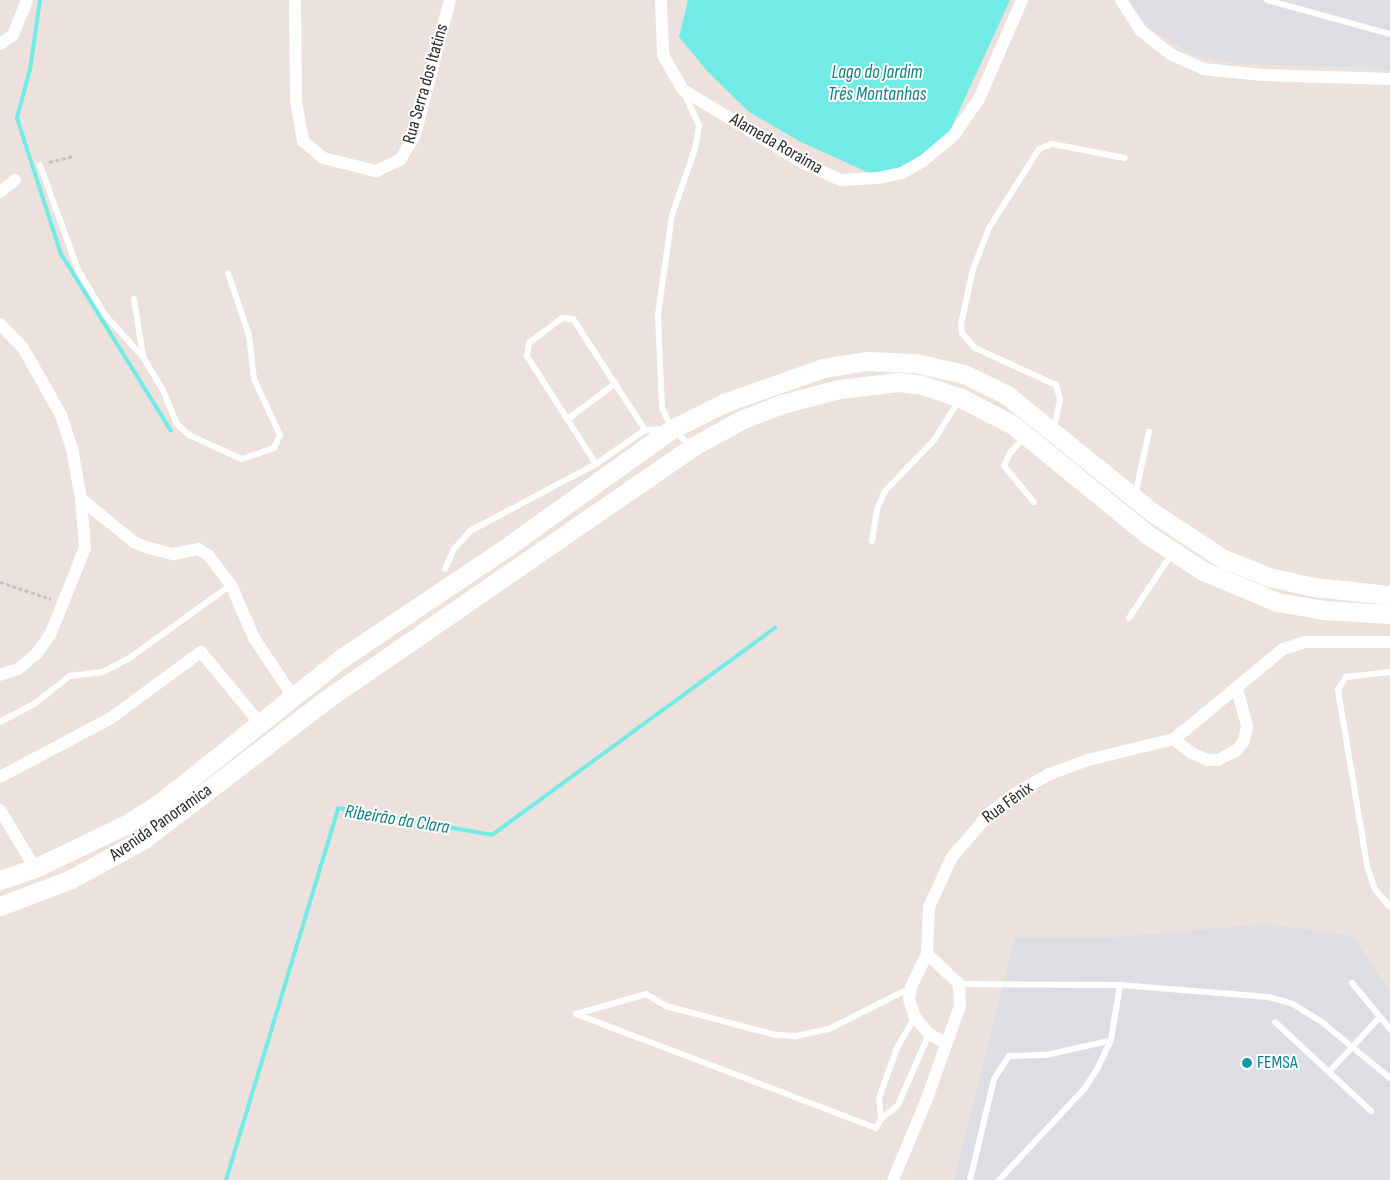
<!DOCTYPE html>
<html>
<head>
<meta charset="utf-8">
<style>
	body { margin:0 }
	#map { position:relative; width:1390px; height:1180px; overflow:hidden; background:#ece1dc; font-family:"Sofia Sans Condensed",sans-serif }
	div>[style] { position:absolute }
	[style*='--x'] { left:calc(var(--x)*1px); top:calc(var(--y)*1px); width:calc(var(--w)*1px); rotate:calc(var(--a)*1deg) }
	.industrial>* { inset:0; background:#dddde4 }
	.water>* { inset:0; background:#72ebe6 }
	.stream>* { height:4px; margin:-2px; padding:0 2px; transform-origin:2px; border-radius:2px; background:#72ebe6 }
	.path>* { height:2.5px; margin-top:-1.25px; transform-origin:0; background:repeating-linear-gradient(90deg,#c3c3c3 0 4px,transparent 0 6.5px) }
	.service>* { height:6px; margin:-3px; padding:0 3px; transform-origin:3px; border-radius:3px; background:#fff }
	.minor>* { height:12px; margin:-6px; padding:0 6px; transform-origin:6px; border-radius:6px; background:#fff }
	.secondary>* { height:19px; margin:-9.5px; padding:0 9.5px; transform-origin:9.5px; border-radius:9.5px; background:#fff }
	.dots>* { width:14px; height:14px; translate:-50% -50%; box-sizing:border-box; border:2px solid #fff; border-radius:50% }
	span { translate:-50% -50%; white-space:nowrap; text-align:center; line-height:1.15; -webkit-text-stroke:4px #fff; paint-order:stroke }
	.street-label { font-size:18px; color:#2a2a2a }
	.culture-label { font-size:18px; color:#0d838f }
	.left { translate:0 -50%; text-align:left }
	.water-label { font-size:19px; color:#117f83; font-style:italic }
</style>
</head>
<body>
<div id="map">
	<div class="industrial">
		<div style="clip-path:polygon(1127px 0,1390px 0,1390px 70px,1376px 67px,1239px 64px,1191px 54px,1148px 27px)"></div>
		<div style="clip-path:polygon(1266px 924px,1353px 936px,1390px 992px,1390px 1180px,954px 1180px,1015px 938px,1106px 938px)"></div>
	</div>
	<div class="water">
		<div style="clip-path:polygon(688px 0,1010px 0,948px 135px,913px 166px,876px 176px,801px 142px,749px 112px,708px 72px,679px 37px)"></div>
	</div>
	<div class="stream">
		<div style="--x:40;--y:0;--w:70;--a:98.2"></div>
		<div style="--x:30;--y:69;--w:51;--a:104.9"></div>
		<div style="--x:17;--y:118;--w:143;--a:72.1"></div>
		<div style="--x:61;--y:254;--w:208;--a:58.1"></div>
		<div style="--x:226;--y:1180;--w:388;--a:-73.2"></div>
		<div style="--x:338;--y:808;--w:156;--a:9.9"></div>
		<div style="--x:492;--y:835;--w:351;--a:-36.2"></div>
	</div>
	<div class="path">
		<div style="--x:49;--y:162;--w:25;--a:-14"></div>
		<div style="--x:0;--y:582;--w:54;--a:18.4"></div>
	</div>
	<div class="service">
		<div style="--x:1267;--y:0;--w:128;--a:15.5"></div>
		<div style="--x:684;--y:93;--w:35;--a:65"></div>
		<div style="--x:699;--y:125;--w:24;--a:99"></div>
		<div style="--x:695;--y:149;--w:70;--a:109.2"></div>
		<div style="--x:672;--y:215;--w:101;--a:98"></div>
		<div style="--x:658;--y:315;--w:93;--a:87.5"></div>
		<div style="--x:662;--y:408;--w:23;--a:65"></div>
		<div style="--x:672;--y:429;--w:25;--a:42"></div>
		<div style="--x:40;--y:165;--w:112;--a:70.1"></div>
		<div style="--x:78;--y:270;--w:52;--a:59"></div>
		<div style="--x:105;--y:315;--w:57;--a:47.9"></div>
		<div style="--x:143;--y:357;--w:39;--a:59"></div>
		<div style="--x:163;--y:390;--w:35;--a:68"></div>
		<div style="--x:176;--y:423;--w:18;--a:43"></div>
		<div style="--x:189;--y:435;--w:58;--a:24.4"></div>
		<div style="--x:242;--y:459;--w:34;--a:-19"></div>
		<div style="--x:274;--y:448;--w:14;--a:-65"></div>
		<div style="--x:280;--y:435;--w:62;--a:-114.9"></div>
		<div style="--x:254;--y:379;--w:44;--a:-96.5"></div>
		<div style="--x:249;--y:335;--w:65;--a:-108.7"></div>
		<div style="--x:134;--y:299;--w:58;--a:81"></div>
		<div style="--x:568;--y:419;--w:60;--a:-36.9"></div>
		<div style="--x:1054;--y:428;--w:30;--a:-78"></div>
		<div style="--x:1060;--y:399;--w:15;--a:-106"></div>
		<div style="--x:1056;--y:385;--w:89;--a:-155.4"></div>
		<div style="--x:975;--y:348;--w:20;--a:-131"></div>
		<div style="--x:962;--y:333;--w:9;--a:-96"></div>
		<div style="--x:961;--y:324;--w:56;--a:-77.7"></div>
		<div style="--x:973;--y:269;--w:44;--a:-68.7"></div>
		<div style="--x:989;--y:228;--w:93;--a:-57.7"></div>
		<div style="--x:1039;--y:149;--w:14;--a:-21"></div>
		<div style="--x:1052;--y:144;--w:74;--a:10.9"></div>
		<div style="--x:1025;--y:436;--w:23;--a:131"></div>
		<div style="--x:1010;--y:453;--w:14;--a:115"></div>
		<div style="--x:1004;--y:466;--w:47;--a:50.2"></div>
		<div style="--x:596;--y:464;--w:128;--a:-122.6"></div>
		<div style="--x:527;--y:356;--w:13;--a:-81"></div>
		<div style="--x:529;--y:343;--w:41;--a:-37.1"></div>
		<div style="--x:562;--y:318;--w:11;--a:5"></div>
		<div style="--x:573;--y:319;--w:132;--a:57"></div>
		<div style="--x:1135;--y:496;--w:66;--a:-77.8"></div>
		<div style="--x:872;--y:541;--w:32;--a:-81"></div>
		<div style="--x:877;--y:509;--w:20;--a:-66"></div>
		<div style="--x:885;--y:491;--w:71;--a:-46.1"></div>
		<div style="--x:934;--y:440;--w:49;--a:-57.6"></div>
		<div style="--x:445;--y:569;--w:22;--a:-66"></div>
		<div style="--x:454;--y:549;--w:24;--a:-48"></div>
		<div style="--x:470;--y:531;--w:143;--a:-28"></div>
		<div style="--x:596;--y:464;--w:60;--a:-34.8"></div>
		<div style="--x:645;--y:430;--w:16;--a:-4"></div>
		<div style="--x:1129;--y:618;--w:79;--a:-56.3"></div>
		<div style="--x:1390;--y:672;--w:44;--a:173.5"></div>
		<div style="--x:1346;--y:677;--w:15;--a:122"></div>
		<div style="--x:1338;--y:690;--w:178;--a:80.6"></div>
		<div style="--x:1367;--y:866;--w:24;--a:71"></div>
		<div style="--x:1375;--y:889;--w:23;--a:50"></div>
		<div style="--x:0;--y:722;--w:38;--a:-28"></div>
		<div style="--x:34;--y:704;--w:46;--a:-37.9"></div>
		<div style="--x:70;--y:676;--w:33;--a:-7"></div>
		<div style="--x:103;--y:672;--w:32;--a:-28"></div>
		<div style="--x:131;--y:657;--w:123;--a:-35.8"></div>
		<div style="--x:1352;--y:983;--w:60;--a:50.4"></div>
		<div style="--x:959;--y:984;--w:161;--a:0.4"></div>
		<div style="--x:1120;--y:985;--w:149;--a:4.6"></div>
		<div style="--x:1269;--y:997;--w:25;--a:16"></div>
		<div style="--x:1293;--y:1004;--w:36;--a:32"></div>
		<div style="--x:1323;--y:1023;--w:87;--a:39.4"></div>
		<div style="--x:576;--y:1014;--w:321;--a:20.8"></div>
		<div style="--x:876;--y:1128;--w:10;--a:-61"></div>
		<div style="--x:881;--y:1119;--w:22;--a:-39"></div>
		<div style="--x:898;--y:1105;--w:77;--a:-66.4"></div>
		<div style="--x:576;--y:1014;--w:73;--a:-15.9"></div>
		<div style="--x:646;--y:994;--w:23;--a:31"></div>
		<div style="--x:666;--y:1006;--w:114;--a:14.8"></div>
		<div style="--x:776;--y:1035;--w:20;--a:3"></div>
		<div style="--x:796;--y:1036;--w:34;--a:-12"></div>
		<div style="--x:829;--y:1029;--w:91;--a:-26.8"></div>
		<div style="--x:1275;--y:1022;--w:131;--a:42.8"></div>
		<div style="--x:1329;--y:1072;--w:75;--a:-47.2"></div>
		<div style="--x:881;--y:1119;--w:21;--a:-95"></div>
		<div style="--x:879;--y:1098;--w:53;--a:-70.2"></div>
		<div style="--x:897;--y:1048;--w:36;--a:-60"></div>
		<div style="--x:970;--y:1180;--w:104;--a:-76.6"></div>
		<div style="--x:994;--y:1079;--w:27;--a:-57"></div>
		<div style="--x:1009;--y:1056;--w:37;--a:-2"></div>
		<div style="--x:1046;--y:1055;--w:65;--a:-12.5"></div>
		<div style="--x:999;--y:1180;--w:126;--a:-46.9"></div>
		<div style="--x:1085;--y:1088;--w:20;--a:-57"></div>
		<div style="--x:1096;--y:1071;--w:34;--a:-64"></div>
		<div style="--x:1111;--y:1040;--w:56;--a:-80.7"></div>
	</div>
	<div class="minor">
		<div style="--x:295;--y:0;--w:101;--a:89.4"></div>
		<div style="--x:296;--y:101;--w:41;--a:80.1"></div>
		<div style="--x:303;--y:141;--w:26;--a:40"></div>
		<div style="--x:323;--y:158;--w:55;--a:13.8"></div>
		<div style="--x:376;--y:171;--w:26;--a:-25"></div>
		<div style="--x:400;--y:160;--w:29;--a:-59"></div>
		<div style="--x:415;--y:135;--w:139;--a:-75.5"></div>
		<div style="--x:661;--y:0;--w:55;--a:87.9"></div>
		<div style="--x:663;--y:55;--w:40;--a:60.3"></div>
		<div style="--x:683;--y:90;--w:140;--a:31.3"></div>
		<div style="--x:803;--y:163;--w:42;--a:24.1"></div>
		<div style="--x:841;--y:180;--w:37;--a:-3"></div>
		<div style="--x:878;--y:178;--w:25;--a:-12"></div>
		<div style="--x:902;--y:173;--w:24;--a:-30"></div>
		<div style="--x:923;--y:161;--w:40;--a:-40"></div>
		<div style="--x:954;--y:135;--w:44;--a:-55.2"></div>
		<div style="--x:979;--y:99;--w:108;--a:-66.5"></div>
		<div style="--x:1121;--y:0;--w:37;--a:57"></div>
		<div style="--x:1141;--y:31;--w:37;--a:38"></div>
		<div style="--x:1170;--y:54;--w:36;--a:24"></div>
		<div style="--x:1203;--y:69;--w:59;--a:5.8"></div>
		<div style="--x:1262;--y:75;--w:128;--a:1.8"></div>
		<div style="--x:0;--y:44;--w:16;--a:-35"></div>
		<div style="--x:13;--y:35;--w:38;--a:-68"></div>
		<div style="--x:0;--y:192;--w:19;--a:-39"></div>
		<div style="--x:0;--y:324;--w:33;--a:46"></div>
		<div style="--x:23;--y:348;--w:77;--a:60.4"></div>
		<div style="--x:61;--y:415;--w:35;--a:72"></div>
		<div style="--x:72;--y:448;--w:52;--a:80"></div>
		<div style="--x:81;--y:499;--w:49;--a:85.3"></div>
		<div style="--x:85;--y:548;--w:94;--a:111.9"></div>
		<div style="--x:50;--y:635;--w:24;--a:126"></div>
		<div style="--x:36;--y:654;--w:23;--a:140"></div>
		<div style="--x:18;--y:669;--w:19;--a:162"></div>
		<div style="--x:81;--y:499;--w:68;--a:39.1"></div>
		<div style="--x:134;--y:542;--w:13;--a:23"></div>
		<div style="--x:146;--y:547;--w:28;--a:15"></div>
		<div style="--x:173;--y:554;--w:25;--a:-11"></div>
		<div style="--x:198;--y:549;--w:13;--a:32"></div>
		<div style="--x:209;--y:556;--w:36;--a:53"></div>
		<div style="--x:231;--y:585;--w:58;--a:66.5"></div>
		<div style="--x:254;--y:638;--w:69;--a:56.3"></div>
		<div style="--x:1174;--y:739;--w:22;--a:39"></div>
		<div style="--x:1191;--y:753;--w:18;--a:22"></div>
		<div style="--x:1208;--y:760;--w:10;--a:0"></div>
		<div style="--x:1218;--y:760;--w:20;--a:-27"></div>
		<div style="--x:1236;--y:751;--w:13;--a:-51"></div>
		<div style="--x:1244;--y:741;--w:15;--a:-79"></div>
		<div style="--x:1247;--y:726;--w:38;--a:-105"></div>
		<div style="--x:0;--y:777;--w:126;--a:-28"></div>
		<div style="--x:111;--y:718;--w:112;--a:-36.3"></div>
		<div style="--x:201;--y:652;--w:91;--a:50.4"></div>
		<div style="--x:0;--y:810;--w:68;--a:58.9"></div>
		<div style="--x:927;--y:954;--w:47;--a:-87.6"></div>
		<div style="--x:929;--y:907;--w:55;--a:-65.3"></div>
		<div style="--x:952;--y:857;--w:60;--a:-49.1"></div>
		<div style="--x:991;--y:812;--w:28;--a:-38"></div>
		<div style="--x:1013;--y:795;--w:39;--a:-30"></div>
		<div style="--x:1047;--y:775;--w:44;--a:-20.1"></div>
		<div style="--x:1088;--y:760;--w:89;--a:-13.7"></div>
		<div style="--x:1174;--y:739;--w:141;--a:-39.5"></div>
		<div style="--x:1283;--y:649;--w:24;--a:-17"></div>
		<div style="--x:1306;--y:642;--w:84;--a:0"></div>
		<div style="--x:927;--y:954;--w:37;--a:116"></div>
		<div style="--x:911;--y:987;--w:12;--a:99"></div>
		<div style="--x:909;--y:999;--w:19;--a:72"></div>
		<div style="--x:915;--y:1017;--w:22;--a:51"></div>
		<div style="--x:929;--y:1034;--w:19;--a:28"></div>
		<div style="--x:893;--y:1180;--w:86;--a:-67.3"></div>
		<div style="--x:926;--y:1101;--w:101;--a:-70.3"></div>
		<div style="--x:960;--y:1006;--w:22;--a:-93"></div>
		<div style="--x:959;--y:984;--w:44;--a:-136.8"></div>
	</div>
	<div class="secondary">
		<div style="--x:0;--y:880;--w:37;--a:-19"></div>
		<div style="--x:35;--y:868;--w:100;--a:-25.5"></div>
		<div style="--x:125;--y:825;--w:41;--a:-32.2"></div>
		<div style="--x:160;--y:803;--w:229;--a:-38.6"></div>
		<div style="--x:339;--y:660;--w:202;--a:-33.9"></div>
		<div style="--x:507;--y:547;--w:203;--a:-35.6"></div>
		<div style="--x:672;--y:429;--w:58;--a:-26.6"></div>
		<div style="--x:724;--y:403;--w:105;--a:-19.5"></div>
		<div style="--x:823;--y:368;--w:45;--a:-9"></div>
		<div style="--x:867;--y:361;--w:48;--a:2.4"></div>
		<div style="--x:915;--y:363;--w:50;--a:12.7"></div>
		<div style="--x:964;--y:374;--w:48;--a:26"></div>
		<div style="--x:1007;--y:395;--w:186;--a:38.9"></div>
		<div style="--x:1152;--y:512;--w:84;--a:33.3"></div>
		<div style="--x:1222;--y:558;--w:51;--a:22"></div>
		<div style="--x:1269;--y:577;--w:46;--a:12.5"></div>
		<div style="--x:1314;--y:587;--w:76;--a:6"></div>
		<div style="--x:0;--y:906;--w:76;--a:-20.8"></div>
		<div style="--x:71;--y:879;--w:83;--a:-28.7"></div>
		<div style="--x:144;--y:839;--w:230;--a:-37.4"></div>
		<div style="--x:327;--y:699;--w:444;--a:-34.6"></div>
		<div style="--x:692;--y:447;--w:58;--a:-28.8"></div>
		<div style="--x:743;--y:419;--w:42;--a:-21"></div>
		<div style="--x:782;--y:404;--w:59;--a:-14.7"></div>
		<div style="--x:839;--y:389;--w:60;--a:-6.7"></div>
		<div style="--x:899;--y:382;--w:23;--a:7"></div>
		<div style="--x:922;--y:385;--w:41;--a:18.4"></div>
		<div style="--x:961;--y:398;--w:59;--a:27.4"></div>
		<div style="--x:1013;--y:425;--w:174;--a:39.2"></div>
		<div style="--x:1148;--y:535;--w:66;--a:33.2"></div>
		<div style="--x:1203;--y:571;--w:80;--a:22.7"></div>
		<div style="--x:1277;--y:602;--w:49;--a:9.5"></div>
		<div style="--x:1325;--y:610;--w:65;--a:3.5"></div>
	</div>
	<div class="dots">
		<div style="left:1247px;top:1063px;background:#0f9aa8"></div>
	</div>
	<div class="street-label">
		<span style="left:426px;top:84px;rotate:-74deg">Rua Serra dos Itatins</span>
		<span style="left:776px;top:144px;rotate:30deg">Alameda Roraima</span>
		<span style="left:1008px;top:803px;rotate:-36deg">Rua Fênix</span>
		<span style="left:161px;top:823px;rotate:-35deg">Avenida Panoramica</span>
	</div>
	<div class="culture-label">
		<span class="left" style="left:1257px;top:1063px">FEMSA</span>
	</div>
	<div class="water-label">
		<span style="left:877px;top:84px">Lago do Jardim<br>Três Montanhas</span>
		<span style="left:397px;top:820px;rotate:9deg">Ribeirão da Clara</span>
	</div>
</div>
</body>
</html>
